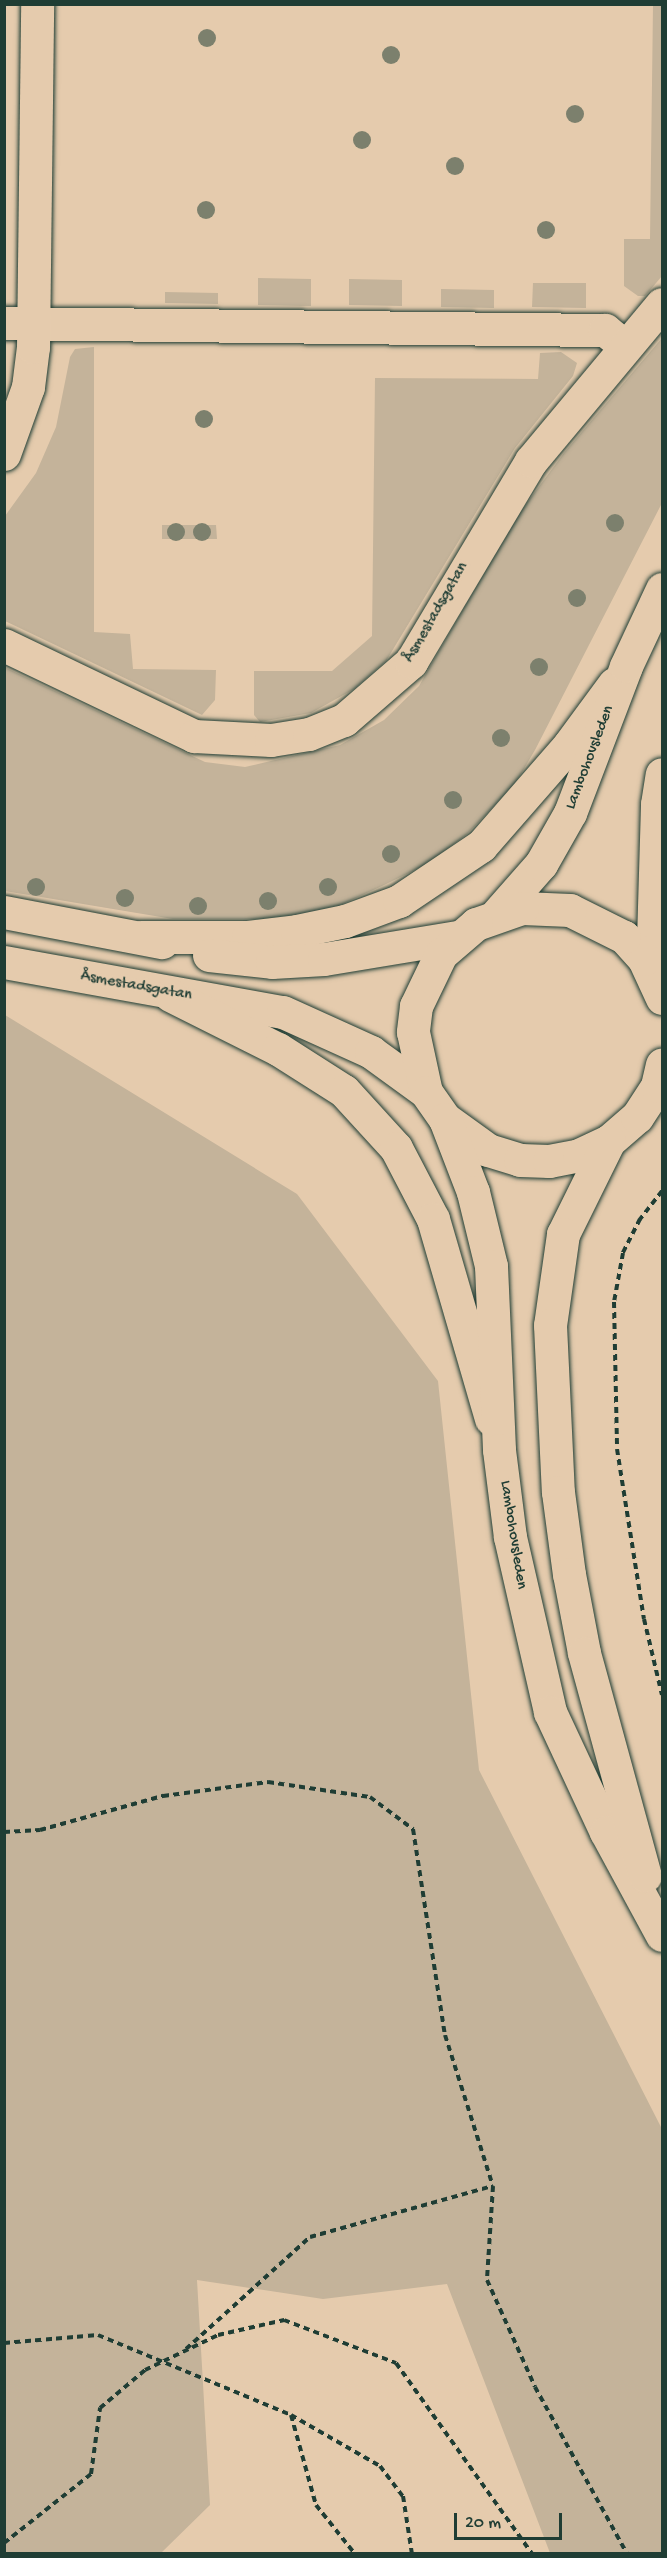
<!DOCTYPE html>
<html>
<head>
<meta charset="utf-8">
<style>
	body { margin:0 }
	#map { position:relative; width:667px; height:2558px; overflow:hidden; background:#e5cbad; font-family:"Gochi Hand",sans-serif }
	div>[style] { position:absolute }
	[style*='--x'] { left:calc(var(--x)*1px); top:calc(var(--y)*1px); width:calc(var(--w)*1px); rotate:calc(var(--a)*1deg) }
	.green>* { inset:0; background:#c4b39a }
	.path>* { height:4px; margin-top:-2px; transform-origin:0; background:repeating-linear-gradient(90deg,#1f3d34 0 6px,transparent 0 10.5px) }
	.roads { filter:drop-shadow(0 0 2px #1f3d34) drop-shadow(0 0 2px #1f3d34) }
	.minor>* { height:33px; margin:-16.5px; padding:0 16.5px; transform-origin:16.5px; border-radius:16.5px; background:#e5cbad }
	.major>* { height:33px; margin:-16.5px; padding:0 16.5px; transform-origin:16.5px; border-radius:16.5px; background:#e5cbad }
	.trees>* { width:18px; height:18px; margin:-9px; border-radius:50%; background:#7c806d }
	span { translate:-50% -50%; white-space:nowrap; text-align:center; line-height:1.15; -webkit-text-stroke:6px #e5cbad; paint-order:stroke }
	.street-label { font-size:16px; color:#1f3d34 }
	.frame { position:absolute; inset:0; border:6px solid #1f3d34; pointer-events:none }
	.scale { position:absolute; left:454px; top:2513px; width:108px; height:27px; box-sizing:border-box; border:3px solid #1f3d34; border-top:0; padding-left:8px; font-size:18px; line-height:21px; white-space:nowrap; color:#1f3d34; -webkit-text-stroke:4px #e5cbad; paint-order:stroke }
</style>
</head>
<body>
<div id="map">
	<div class="green">
		<div style="clip-path:polygon(653px 5px,662px 5px,662px 276px,645px 296px,638px 296px,624px 286px,624px 239px,650px 239px)"></div>
		<div style="clip-path:polygon(258px 278px,311px 279px,311px 306px,258px 305px)"></div>
		<div style="clip-path:polygon(349px 279px,402px 280px,402px 306px,349px 305px)"></div>
		<div style="clip-path:polygon(533px 283px,586px 283px,586px 308px,532px 307px)"></div>
		<div style="clip-path:polygon(441px 289px,494px 290px,494px 308px,441px 307px)"></div>
		<div style="clip-path:polygon(165px 292px,218px 293px,218px 304px,165px 303px)"></div>
		<div style="clip-path:polygon(662px 338px,662px 503px,535px 750px,515px 784px,467px 834px,427px 864px,382px 886px,338px 906px,278px 919px,173px 919px,5px 891px,4px 667px,205px 762px,245px 767px,340px 745px,384px 720px,419px 686px,515px 519px,564px 453px)"></div>
		<div style="clip-path:polygon(94px 347px,94px 632px,130px 634px,133px 669px,216px 670px,215px 700px,202px 715px,5px 621px,5px 516px,36px 473px,56px 427px,70px 357px,75px 349px)"></div>
		<div style="clip-path:polygon(561px 352px,577px 363px,573px 376px,515px 448px,386px 661px,354px 689px,311px 713px,260px 722px,254px 715px,254px 671px,332px 671px,372px 636px,375px 378px,538px 379px,540px 353px)"></div>
		<div style="clip-path:polygon(162px 525px,216px 525px,217px 539px,162px 539px)"></div>
		<div style="clip-path:polygon(5px 1015px,297px 1194px,438px 1381px,479px 1770px,662px 2129px,662px 2553px,550px 2553px,447px 2284px,323px 2299px,197px 2280px,210px 2505px,161px 2553px,5px 2553px)"></div>
	</div>
	<div class="path">
		<div style="--x:662;--y:1191;--w:36;--a:128"></div>
		<div style="--x:640;--y:1219;--w:38;--a:117"></div>
		<div style="--x:623;--y:1253;--w:50;--a:100.4"></div>
		<div style="--x:614;--y:1302;--w:147;--a:88.8"></div>
		<div style="--x:617;--y:1449;--w:172;--a:81"></div>
		<div style="--x:644;--y:1619;--w:78;--a:76.7"></div>
		<div style="--x:4;--y:1832;--w:36;--a:-3"></div>
		<div style="--x:40;--y:1830;--w:128;--a:-15.5"></div>
		<div style="--x:163;--y:1796;--w:106;--a:-7.6"></div>
		<div style="--x:268;--y:1782;--w:103;--a:8.4"></div>
		<div style="--x:370;--y:1797;--w:54;--a:36.7"></div>
		<div style="--x:413;--y:1829;--w:208;--a:81.2"></div>
		<div style="--x:445;--y:2035;--w:158;--a:72.4"></div>
		<div style="--x:493;--y:2186;--w:94;--a:93.7"></div>
		<div style="--x:487;--y:2280;--w:117;--a:65.8"></div>
		<div style="--x:535;--y:2387;--w:191;--a:61.1"></div>
		<div style="--x:4;--y:2343;--w:94;--a:-4.9"></div>
		<div style="--x:98;--y:2335;--w:209;--a:22.5"></div>
		<div style="--x:291;--y:2415;--w:103;--a:29.8"></div>
		<div style="--x:380;--y:2466;--w:38;--a:53"></div>
		<div style="--x:403;--y:2496;--w:59;--a:81.2"></div>
		<div style="--x:186;--y:2349;--w:167;--a:-42.1"></div>
		<div style="--x:310;--y:2237;--w:190;--a:-15.6"></div>
		<div style="--x:291;--y:2415;--w:93;--a:74.5"></div>
		<div style="--x:316;--y:2505;--w:63;--a:51.5"></div>
		<div style="--x:4;--y:2543;--w:111;--a:-38.4"></div>
		<div style="--x:91;--y:2474;--w:67;--a:-82.2"></div>
		<div style="--x:100;--y:2408;--w:59;--a:-40.2"></div>
		<div style="--x:145;--y:2370;--w:81;--a:-25.6"></div>
		<div style="--x:218;--y:2335;--w:68;--a:-12.8"></div>
		<div style="--x:284;--y:2320;--w:120;--a:21"></div>
		<div style="--x:396;--y:2363;--w:234;--a:54.5"></div>
	</div>
	<div class="roads">
		<div class="minor">
			<div style="--x:4;--y:323;--w:601;--a:0.67"></div>
			<div style="--x:605;--y:330;--w:26;--a:39"></div>
			<div style="--x:4;--y:454;--w:71;--a:-70.3"></div>
			<div style="--x:28;--y:387;--w:40;--a:-82.9"></div>
			<div style="--x:33;--y:347;--w:343;--a:-89.3"></div>
			<div style="--x:4;--y:645;--w:211;--a:25.6"></div>
			<div style="--x:194;--y:736;--w:77;--a:3"></div>
			<div style="--x:271;--y:740;--w:38;--a:-9"></div>
			<div style="--x:309;--y:734;--w:38;--a:-22"></div>
			<div style="--x:344;--y:720;--w:89;--a:-40.9"></div>
			<div style="--x:411;--y:662;--w:234;--a:-59.2"></div>
			<div style="--x:531;--y:461;--w:204;--a:-50.2"></div>
			<div style="--x:4;--y:912;--w:161;--a:10.8"></div>
			<div style="--x:141;--y:937;--w:107;--a:0"></div>
			<div style="--x:248;--y:937;--w:49;--a:-7"></div>
			<div style="--x:297;--y:931;--w:49;--a:-11.8"></div>
			<div style="--x:345;--y:921;--w:58;--a:-20.3"></div>
			<div style="--x:399;--y:901;--w:99;--a:-33.9"></div>
			<div style="--x:481;--y:846;--w:134;--a:-48.9"></div>
			<div style="--x:569;--y:745;--w:76;--a:-53.6"></div>
			<div style="--x:209;--y:955;--w:63;--a:6.3"></div>
			<div style="--x:272;--y:962;--w:52;--a:-3.3"></div>
			<div style="--x:324;--y:959;--w:135;--a:-9.4"></div>
			<div style="--x:4;--y:962;--w:283;--a:10.2"></div>
			<div style="--x:283;--y:1012;--w:97;--a:24.4"></div>
			<div style="--x:371;--y:1052;--w:68;--a:36"></div>
			<div style="--x:170;--y:995;--w:121;--a:26.6"></div>
			<div style="--x:278;--y:1049;--w:78;--a:32.5"></div>
			<div style="--x:344;--y:1091;--w:77;--a:47.6"></div>
			<div style="--x:396;--y:1148;--w:80;--a:62.5"></div>
			<div style="--x:433;--y:1219;--w:208;--a:73.8"></div>
		</div>
		<div class="major">
			<div style="--x:497;--y:914;--w:67;--a:-48.7"></div>
			<div style="--x:541;--y:864;--w:59;--a:-60.4"></div>
			<div style="--x:570;--y:813;--w:157;--a:-69.1"></div>
			<div style="--x:626;--y:666;--w:85;--a:-64.9"></div>
			<div style="--x:652;--y:974;--w:170;--a:-88.3"></div>
			<div style="--x:657;--y:804;--w:30;--a:-81"></div>
			<div style="--x:662;--y:998;--w:43;--a:-114.8"></div>
			<div style="--x:644;--y:959;--w:30;--a:-132"></div>
			<div style="--x:624;--y:937;--w:60;--a:-153.4"></div>
			<div style="--x:570;--y:910;--w:48;--a:-177.6"></div>
			<div style="--x:522;--y:908;--w:49;--a:160.8"></div>
			<div style="--x:476;--y:924;--w:46;--a:139.4"></div>
			<div style="--x:441;--y:954;--w:58;--a:115.7"></div>
			<div style="--x:416;--y:1006;--w:26;--a:97"></div>
			<div style="--x:413;--y:1032;--w:61;--a:77.8"></div>
			<div style="--x:426;--y:1092;--w:33;--a:55"></div>
			<div style="--x:445;--y:1119;--w:53;--a:35.8"></div>
			<div style="--x:488;--y:1150;--w:34;--a:17"></div>
			<div style="--x:520;--y:1160;--w:29;--a:2"></div>
			<div style="--x:549;--y:1161;--w:31;--a:-11"></div>
			<div style="--x:579;--y:1155;--w:33;--a:-25"></div>
			<div style="--x:609;--y:1141;--w:37;--a:-41"></div>
			<div style="--x:637;--y:1117;--w:37;--a:-57"></div>
			<div style="--x:657;--y:1086;--w:22;--a:-77"></div>
			<div style="--x:445;--y:1119;--w:78;--a:69"></div>
			<div style="--x:473;--y:1192;--w:76;--a:76.3"></div>
			<div style="--x:491;--y:1266;--w:184;--a:87.5"></div>
			<div style="--x:499;--y:1450;--w:88;--a:82.8"></div>
			<div style="--x:510;--y:1537;--w:180;--a:77.1"></div>
			<div style="--x:550;--y:1712;--w:132;--a:65"></div>
			<div style="--x:606;--y:1832;--w:117;--a:61.5"></div>
			<div style="--x:609;--y:1141;--w:104;--a:116.3"></div>
			<div style="--x:563;--y:1234;--w:92;--a:98.1"></div>
			<div style="--x:550;--y:1325;--w:167;--a:87.3"></div>
			<div style="--x:558;--y:1492;--w:83;--a:82.4"></div>
			<div style="--x:569;--y:1574;--w:80;--a:79.2"></div>
			<div style="--x:584;--y:1653;--w:231;--a:74.7"></div>
		</div>
	</div>
	<div class="trees">
		<div style="left:207px;top:38px"></div>
		<div style="left:391px;top:55px"></div>
		<div style="left:575px;top:114px"></div>
		<div style="left:362px;top:140px"></div>
		<div style="left:455px;top:166px"></div>
		<div style="left:206px;top:210px"></div>
		<div style="left:546px;top:230px"></div>
		<div style="left:204px;top:419px"></div>
		<div style="left:615px;top:523px"></div>
		<div style="left:176px;top:532px"></div>
		<div style="left:202px;top:532px"></div>
		<div style="left:577px;top:598px"></div>
		<div style="left:539px;top:667px"></div>
		<div style="left:501px;top:738px"></div>
		<div style="left:453px;top:800px"></div>
		<div style="left:391px;top:854px"></div>
		<div style="left:36px;top:887px"></div>
		<div style="left:328px;top:887px"></div>
		<div style="left:125px;top:898px"></div>
		<div style="left:268px;top:901px"></div>
		<div style="left:198px;top:906px"></div>
	</div>
	<div class="street-label">
		<span style="left:437px;top:613px;rotate:-60deg">Åsmestadsgatan</span>
		<span style="left:591px;top:758px;rotate:-69deg">Lambohovsleden</span>
		<span style="left:136px;top:987px;rotate:10deg">Åsmestadsgatan</span>
		<span style="left:512px;top:1535px;rotate:81deg">Lambohovsleden</span>
	</div>
	<div class="frame"></div>
	<div class="scale">20 m</div>
</div>
</body>
</html>
